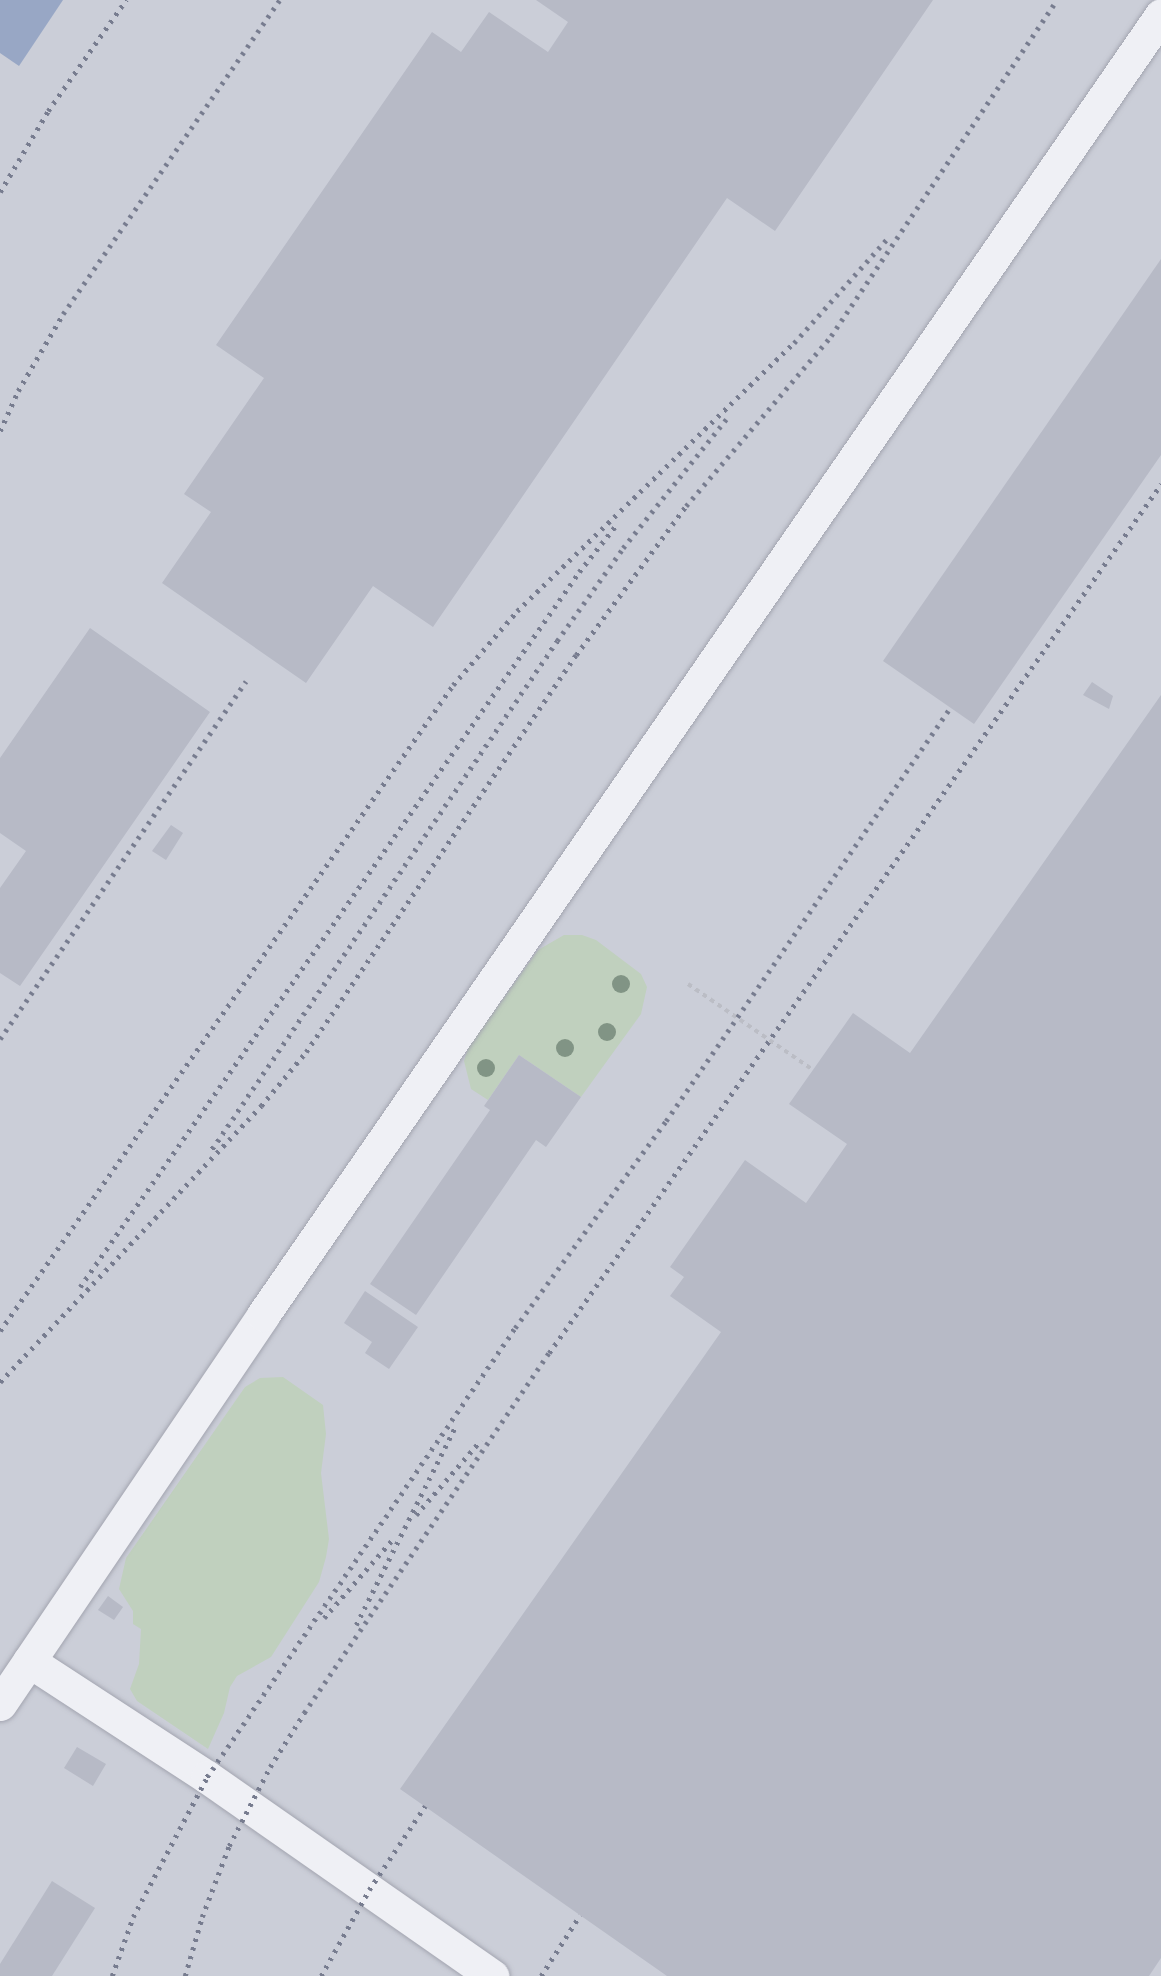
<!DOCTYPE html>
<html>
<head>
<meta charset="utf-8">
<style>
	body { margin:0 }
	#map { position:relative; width:1161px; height:1976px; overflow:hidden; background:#dddfe6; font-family:"PT Sans Narrow",sans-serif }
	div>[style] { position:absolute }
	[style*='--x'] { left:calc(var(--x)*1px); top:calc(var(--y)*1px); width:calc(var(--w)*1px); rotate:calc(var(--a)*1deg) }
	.built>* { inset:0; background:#cbced8 }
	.green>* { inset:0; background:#c0d0be }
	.water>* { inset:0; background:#98a7c5 }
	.building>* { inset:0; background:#b7bac6 }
	.path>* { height:4px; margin-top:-2px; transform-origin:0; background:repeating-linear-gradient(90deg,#bbbdc5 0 4.5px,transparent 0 9px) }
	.roads { filter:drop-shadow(0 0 2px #a3a5b0) drop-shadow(0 0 2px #a3a5b0) }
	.minor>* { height:33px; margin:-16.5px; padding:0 16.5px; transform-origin:16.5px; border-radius:16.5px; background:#eff0f5 }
	.rail>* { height:4.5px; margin-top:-2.25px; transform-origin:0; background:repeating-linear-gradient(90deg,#777c8f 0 3px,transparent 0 9px) }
	.trees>* { width:18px; height:18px; margin:-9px; border-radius:50%; background:#819485 }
	span { translate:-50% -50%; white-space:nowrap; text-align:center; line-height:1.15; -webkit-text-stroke:5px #eceef4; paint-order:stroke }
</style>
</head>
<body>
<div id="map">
	<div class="built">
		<div style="clip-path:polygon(0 0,1161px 0,1161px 1976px,0 1976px)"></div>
	</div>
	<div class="green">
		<div style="clip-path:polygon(564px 935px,582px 935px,596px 940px,641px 974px,647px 987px,641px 1014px,581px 1097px,519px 1055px,488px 1100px,471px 1089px,464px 1061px,468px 1048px,538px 950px)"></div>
		<div style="clip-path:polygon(283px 1377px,323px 1405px,326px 1434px,321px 1473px,329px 1539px,326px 1557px,319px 1582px,271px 1657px,237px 1676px,230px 1687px,224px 1713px,208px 1749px,137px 1701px,130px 1689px,139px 1664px,141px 1629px,133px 1624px,133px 1611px,119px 1589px,126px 1558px,245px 1387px,260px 1378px)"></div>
	</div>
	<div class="water">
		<div style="clip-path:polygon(0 0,63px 0,19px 66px,0 53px)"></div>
	</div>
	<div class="building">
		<div style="clip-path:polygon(536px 0,933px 0,775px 231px,727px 198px,433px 627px,373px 586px,306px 683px,162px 583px,211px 512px,184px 494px,264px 378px,216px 345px,432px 32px,461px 52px,489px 12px,548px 52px,568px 22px)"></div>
		<div style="clip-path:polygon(1161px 259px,1161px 455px,974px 724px,883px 661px)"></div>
		<div style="clip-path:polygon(90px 628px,210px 712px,20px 986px,0 973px,0 888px,26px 851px,0 833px,0 758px)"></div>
		<div style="clip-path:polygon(1092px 682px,1113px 696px,1109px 709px,1083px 695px)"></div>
		<div style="clip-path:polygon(1161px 695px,1161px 1958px,1149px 1976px,667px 1976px,400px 1789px,721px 1332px,670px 1296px,684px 1277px,670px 1267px,745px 1160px,806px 1203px,847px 1144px,789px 1104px,853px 1013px,910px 1053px)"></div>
		<div style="clip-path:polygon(171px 825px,183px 833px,166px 860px,152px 851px)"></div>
		<div style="clip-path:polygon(519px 1055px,581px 1097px,546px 1147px,536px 1140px,416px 1315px,370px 1284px,490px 1110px,484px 1106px)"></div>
		<div style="clip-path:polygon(365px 1291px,418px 1327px,389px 1369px,365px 1353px,372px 1342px,344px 1323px)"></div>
		<div style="clip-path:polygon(108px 1596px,123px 1607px,114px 1620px,98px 1610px)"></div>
		<div style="clip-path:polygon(77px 1747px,106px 1764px,93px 1786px,64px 1768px)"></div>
		<div style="clip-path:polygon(52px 1881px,95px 1908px,52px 1976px,0 1976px,0 1964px)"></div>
	</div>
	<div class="path">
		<div style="--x:688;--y:984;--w:152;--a:34.5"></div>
	</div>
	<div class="roads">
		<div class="minor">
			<div style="--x:29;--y:1661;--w:212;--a:33.1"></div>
			<div style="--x:207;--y:1777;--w:348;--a:34.9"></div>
			<div style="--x:0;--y:1704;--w:470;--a:-55.9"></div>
			<div style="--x:263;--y:1315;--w:1580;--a:-55.36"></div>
		</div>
	</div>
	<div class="rail">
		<div style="--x:0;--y:192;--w:94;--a:-59.3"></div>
		<div style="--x:48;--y:111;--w:136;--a:-54.9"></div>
		<div style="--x:0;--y:431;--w:44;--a:-65.8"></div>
		<div style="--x:18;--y:391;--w:89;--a:-59.7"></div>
		<div style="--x:63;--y:314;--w:382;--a:-55.4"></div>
		<div style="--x:0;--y:1039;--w:434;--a:-55.5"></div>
		<div style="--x:212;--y:1149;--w:614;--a:-55.82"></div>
		<div style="--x:557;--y:641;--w:114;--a:-54.6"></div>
		<div style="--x:623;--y:548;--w:168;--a:-51.3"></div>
		<div style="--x:80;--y:1287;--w:872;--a:-55.09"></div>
		<div style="--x:579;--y:572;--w:61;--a:-51.6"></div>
		<div style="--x:0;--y:1331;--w:789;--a:-54.96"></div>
		<div style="--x:453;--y:685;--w:98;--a:-49.1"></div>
		<div style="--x:517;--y:611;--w:385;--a:-44.1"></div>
		<div style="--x:794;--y:343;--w:138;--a:-48.2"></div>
		<div style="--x:0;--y:1382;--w:380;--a:-46.6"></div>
		<div style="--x:261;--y:1106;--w:70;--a:-50.2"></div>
		<div style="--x:306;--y:1052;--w:480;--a:-55.8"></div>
		<div style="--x:576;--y:655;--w:185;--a:-53.6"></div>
		<div style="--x:686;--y:506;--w:223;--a:-49.5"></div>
		<div style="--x:831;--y:336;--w:405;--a:-56.1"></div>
		<div style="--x:416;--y:1515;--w:99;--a:-49.1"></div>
		<div style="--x:324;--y:1618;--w:105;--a:-48.9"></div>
		<div style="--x:356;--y:1625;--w:221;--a:-63.4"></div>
		<div style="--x:112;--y:1976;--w:63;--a:-70.4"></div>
		<div style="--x:133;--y:1917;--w:158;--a:-62.1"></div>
		<div style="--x:207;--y:1777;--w:544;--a:-55.55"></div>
		<div style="--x:515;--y:1328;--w:256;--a:-53.9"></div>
		<div style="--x:666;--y:1121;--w:501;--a:-55.49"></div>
		<div style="--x:185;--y:1976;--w:61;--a:-73.9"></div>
		<div style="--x:202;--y:1917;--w:76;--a:-69.2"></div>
		<div style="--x:229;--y:1846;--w:89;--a:-62.6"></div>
		<div style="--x:270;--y:1767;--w:64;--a:-57.8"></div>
		<div style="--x:304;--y:1713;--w:435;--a:-55.8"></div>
		<div style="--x:549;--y:1353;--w:1063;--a:-54.84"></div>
		<div style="--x:321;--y:1976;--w:98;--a:-60.8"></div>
		<div style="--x:369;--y:1890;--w:101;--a:-56.3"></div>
		<div style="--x:541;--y:1976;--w:72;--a:-57.4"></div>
	</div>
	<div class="trees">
		<div style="left:621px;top:984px"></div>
		<div style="left:607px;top:1032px"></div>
		<div style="left:565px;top:1048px"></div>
		<div style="left:486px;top:1068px"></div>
	</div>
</div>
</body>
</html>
